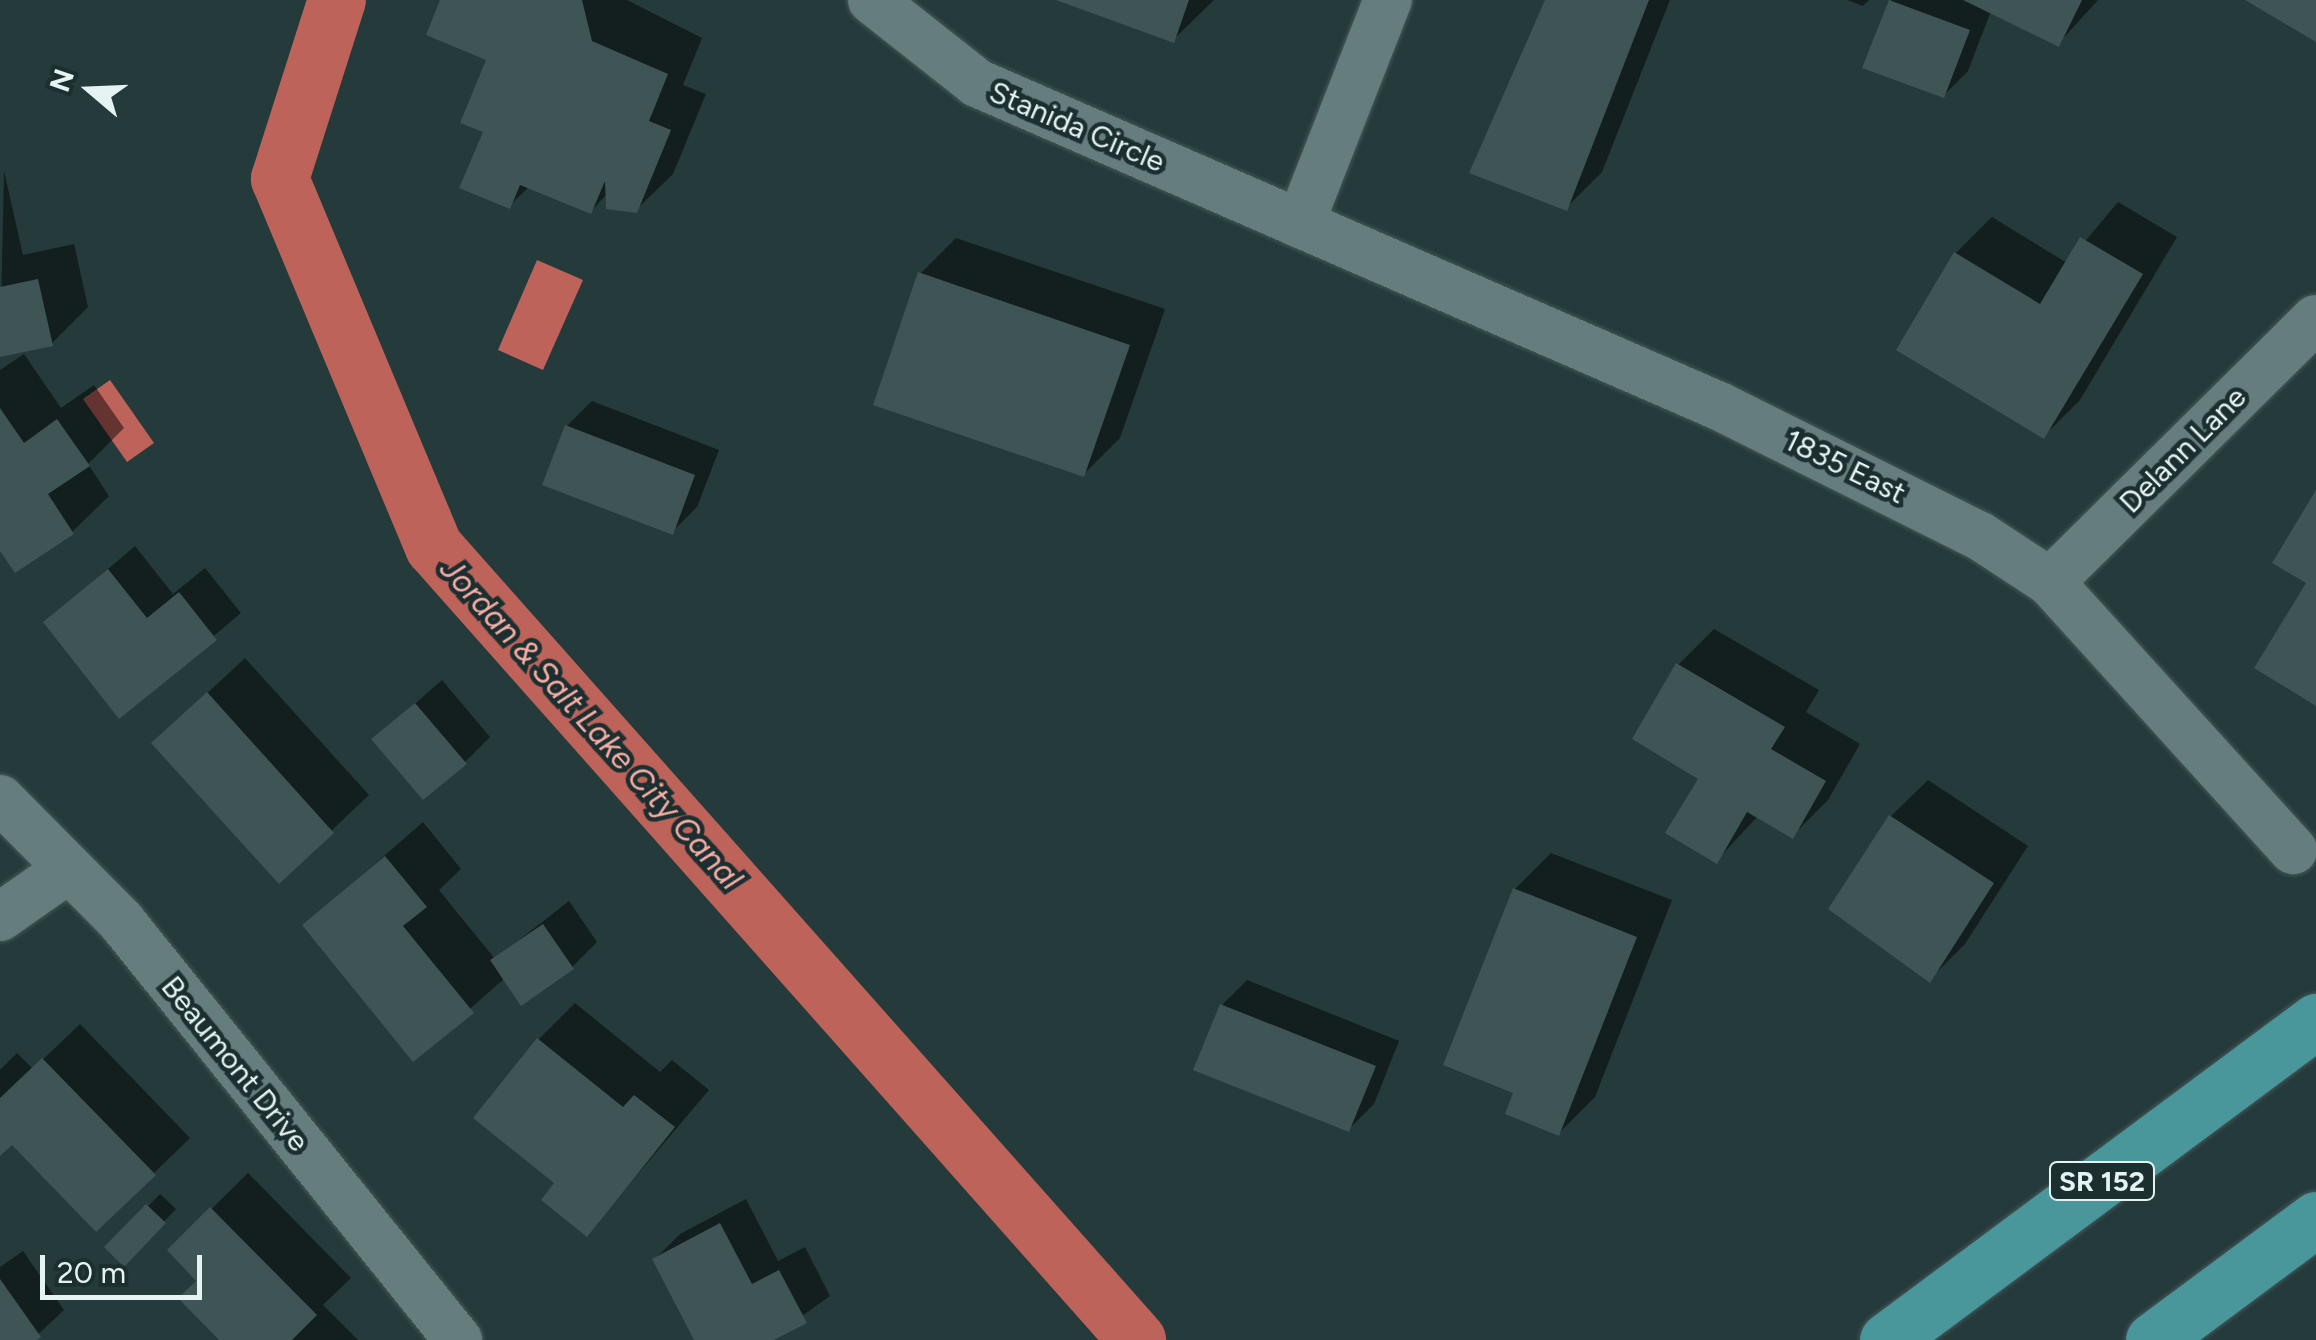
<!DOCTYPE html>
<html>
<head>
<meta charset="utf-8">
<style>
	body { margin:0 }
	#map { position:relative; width:2316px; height:1340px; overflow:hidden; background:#253a3b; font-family:Figtree,sans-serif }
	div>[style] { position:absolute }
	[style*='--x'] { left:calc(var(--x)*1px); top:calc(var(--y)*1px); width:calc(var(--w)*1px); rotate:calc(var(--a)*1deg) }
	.water>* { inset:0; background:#bd635a }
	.shadow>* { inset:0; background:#0007 }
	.canal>* { height:58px; margin:-29px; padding:0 29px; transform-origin:29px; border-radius:29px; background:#bd635a }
	.building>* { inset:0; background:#3e5455 }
	.roads { filter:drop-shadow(0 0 2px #455858) drop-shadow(0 0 2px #455858) }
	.street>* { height:48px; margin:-24px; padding:0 24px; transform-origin:24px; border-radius:24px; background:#667d7e }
	.primary>* { height:55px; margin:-27.5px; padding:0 27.5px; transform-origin:27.5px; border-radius:27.5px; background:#49969b }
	span { translate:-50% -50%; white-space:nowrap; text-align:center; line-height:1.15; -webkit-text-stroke:9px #1b2f31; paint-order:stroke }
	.shield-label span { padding:2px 8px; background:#1b2f31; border:2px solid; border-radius:8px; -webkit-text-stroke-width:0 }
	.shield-label { font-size:28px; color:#e6f3f3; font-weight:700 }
	.street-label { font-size:30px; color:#e6f3f3 }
	.water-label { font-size:32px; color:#f7ada4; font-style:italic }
	.north { position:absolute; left:40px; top:40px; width:100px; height:100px; -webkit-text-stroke:8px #1b2f31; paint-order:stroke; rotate:289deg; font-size:28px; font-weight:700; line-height:40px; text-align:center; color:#e6f3f3 }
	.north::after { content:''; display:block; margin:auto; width:35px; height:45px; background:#e6f3f3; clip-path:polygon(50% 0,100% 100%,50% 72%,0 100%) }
	.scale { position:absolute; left:40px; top:1255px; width:162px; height:45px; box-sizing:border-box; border:5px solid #e6f3f3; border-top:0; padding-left:12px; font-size:30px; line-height:35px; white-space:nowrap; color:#e6f3f3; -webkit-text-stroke:8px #1b2f31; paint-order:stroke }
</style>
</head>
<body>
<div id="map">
	<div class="water">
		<div style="clip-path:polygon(537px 260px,583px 280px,543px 370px,498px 350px)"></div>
		<div style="clip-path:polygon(110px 380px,154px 443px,127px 462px,83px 399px)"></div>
	</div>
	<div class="shadow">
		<div style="clip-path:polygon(442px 0,627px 0,702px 38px,683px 85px,706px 94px,673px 174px,636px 210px,608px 193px,591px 211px,530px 186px,509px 206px,486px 131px,490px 59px)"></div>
		<div style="clip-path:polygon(1064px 0,1214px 0,1173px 40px)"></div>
		<div style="clip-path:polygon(1545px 0,1670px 0,1602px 172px,1566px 208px)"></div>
		<div style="clip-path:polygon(1847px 0,1869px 0,1863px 6px)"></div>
		<div style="clip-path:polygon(1892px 0,2098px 0,2058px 44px,1991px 11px,1968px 71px,1943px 96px,1866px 67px)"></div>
		<div style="clip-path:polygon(4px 171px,23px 255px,74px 244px,88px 307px,52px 343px,0 355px)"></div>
		<div style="clip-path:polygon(2118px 202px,2177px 237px,2080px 400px,2044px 436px,1956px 253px,1992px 217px,2067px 263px)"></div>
		<div style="clip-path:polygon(956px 238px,1165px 309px,1120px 438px,1084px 474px,920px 274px)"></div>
		<div style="clip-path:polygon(24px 354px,61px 408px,94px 385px,124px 428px,88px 464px,109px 496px,72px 532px,0 547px,0 370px)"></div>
		<div style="clip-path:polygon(592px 401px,719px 450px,697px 507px,672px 532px,567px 426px)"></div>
		<div style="clip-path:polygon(135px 546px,173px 594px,205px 568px,241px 613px,119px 715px,46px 622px)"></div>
		<div style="clip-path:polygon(1714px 629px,1819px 690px,1806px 712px,1860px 744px,1828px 800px,1792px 836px,1758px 816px,1716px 861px,1678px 665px)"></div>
		<div style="clip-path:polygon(245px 658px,369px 795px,279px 880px,154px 743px)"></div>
		<div style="clip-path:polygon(442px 680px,490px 737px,465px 762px,375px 739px)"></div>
		<div style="clip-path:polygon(1928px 780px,2028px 846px,1965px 944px,1929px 980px,1831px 908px,1891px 816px)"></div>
		<div style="clip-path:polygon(423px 822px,461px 869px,439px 890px,495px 959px,569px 901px,597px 942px,572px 967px,505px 978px,414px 1058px,305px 925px)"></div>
		<div style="clip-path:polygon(1551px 853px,1672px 900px,1595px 1097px,1559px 1133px,1516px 1092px,1515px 889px)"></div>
		<div style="clip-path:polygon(1247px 980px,1399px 1041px,1374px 1104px,1349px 1129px,1222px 1005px)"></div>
		<div style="clip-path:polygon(575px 1003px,660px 1072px,672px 1060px,709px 1090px,587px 1234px,558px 1182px,539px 1039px)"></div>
		<div style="clip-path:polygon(80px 1024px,190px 1138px,154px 1173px,12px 1141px,0 1153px,0 1070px,17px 1053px,33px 1069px)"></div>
		<div style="clip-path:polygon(248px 1173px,351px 1278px,323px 1305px,358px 1340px,223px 1340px,199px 1280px,170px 1250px)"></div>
		<div style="clip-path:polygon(160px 1194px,176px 1209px,124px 1263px,108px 1247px)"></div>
		<div style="clip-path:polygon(746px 1199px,778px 1261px,805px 1247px,830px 1296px,768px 1340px,697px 1340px,655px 1259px,680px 1234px)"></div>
		<div style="clip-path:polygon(23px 1251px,64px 1310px,32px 1340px,0 1340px,0 1267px)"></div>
	</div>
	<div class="canal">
		<div style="--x:337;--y:0;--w:188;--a:107.7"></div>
		<div style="--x:280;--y:179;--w:399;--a:67.3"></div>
		<div style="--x:434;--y:547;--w:1060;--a:48.44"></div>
	</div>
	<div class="building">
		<div style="clip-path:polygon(440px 0,582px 0,592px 41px,668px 74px,649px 121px,671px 130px,637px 213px,606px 209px,605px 181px,591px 214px,520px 185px,510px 209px,459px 188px,483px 132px,460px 123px,486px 60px,426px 35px)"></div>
		<div style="clip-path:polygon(1056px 0,1189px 0,1174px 43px)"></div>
		<div style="clip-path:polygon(1545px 0,1649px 0,1567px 211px,1469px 173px)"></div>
		<div style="clip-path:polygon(1889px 0,1970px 30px,1944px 98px,1862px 68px)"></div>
		<div style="clip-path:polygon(1963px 0,2082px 0,2059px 47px)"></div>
		<div style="clip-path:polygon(2245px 0,2316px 0,2316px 42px)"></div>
		<div style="clip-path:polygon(2080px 237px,2143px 274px,2044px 439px,1896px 350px,1954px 252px,2040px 304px)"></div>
		<div style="clip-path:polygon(918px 272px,1130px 345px,1084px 477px,873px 405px)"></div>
		<div style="clip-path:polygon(38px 279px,53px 346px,0 357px,0 287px)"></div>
		<div style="clip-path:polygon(0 408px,24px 443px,57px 419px,90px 466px,48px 494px,74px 534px,15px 573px,0 551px)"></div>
		<div style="clip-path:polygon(565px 425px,695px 475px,673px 535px,542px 485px)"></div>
		<div style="clip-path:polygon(2316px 490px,2316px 706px,2254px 668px,2306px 583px,2272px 563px)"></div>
		<div style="clip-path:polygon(108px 569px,147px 618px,179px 592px,217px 640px,119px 719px,43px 622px)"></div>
		<div style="clip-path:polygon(1676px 663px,1785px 727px,1771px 749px,1826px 781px,1793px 839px,1747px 812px,1717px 864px,1665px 833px,1698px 779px,1632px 739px)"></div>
		<div style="clip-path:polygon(207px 692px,334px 833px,279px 884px,151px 743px)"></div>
		<div style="clip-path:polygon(415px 703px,467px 764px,423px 800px,371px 739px)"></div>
		<div style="clip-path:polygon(1889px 815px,1994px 883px,1930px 983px,1828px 909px)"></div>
		<div style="clip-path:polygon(385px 856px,427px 907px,403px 926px,474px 1013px,413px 1062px,302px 925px)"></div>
		<div style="clip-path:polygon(1513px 888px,1637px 937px,1559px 1136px,1505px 1114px,1513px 1093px,1443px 1065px)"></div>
		<div style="clip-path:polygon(543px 924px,574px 969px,521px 1006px,490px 960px)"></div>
		<div style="clip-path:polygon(1220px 1004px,1376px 1066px,1349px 1132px,1193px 1070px)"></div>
		<div style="clip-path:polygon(537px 1038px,623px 1107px,634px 1095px,675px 1127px,587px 1237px,541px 1200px,554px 1183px,473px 1118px)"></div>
		<div style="clip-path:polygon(42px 1058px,156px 1175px,96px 1232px,12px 1145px,0 1156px,0 1098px)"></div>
		<div style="clip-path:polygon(146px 1204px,166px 1223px,124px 1267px,104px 1247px)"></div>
		<div style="clip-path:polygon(210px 1207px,317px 1315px,292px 1340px,219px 1340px,178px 1298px,196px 1281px,167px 1250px)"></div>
		<div style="clip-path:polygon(720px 1223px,752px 1284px,779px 1270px,807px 1323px,774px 1340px,694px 1340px,652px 1259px)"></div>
		<div style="clip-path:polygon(0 1279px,41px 1337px,37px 1340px,0 1340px)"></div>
	</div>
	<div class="roads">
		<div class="street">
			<div style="--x:872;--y:0;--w:134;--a:38.3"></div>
			<div style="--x:977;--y:83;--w:811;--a:23.53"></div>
			<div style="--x:1721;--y:407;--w:289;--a:26.5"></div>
			<div style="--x:1980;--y:536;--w:84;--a:33.3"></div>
			<div style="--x:2050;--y:582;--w:362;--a:47.8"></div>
			<div style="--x:1300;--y:224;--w:241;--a:-68.6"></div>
			<div style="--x:2050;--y:582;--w:374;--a:-44.7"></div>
			<div style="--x:0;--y:799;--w:172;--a:45.2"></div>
			<div style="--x:121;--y:921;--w:538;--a:51.19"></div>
			<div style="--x:0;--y:917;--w:82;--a:-35"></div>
		</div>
		<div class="primary">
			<div style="--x:1887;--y:1340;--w:535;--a:-36.63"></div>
			<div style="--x:2153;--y:1340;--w:203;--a:-36.6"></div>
		</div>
	</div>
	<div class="shield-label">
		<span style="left:2102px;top:1181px">SR 152</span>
	</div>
	<div class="street-label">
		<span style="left:1077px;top:127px;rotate:23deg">Stanida Circle</span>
		<span style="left:2183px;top:450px;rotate:-45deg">Delann Lane</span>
		<span style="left:1845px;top:467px;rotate:26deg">1835 East</span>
		<span style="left:235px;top:1064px;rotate:51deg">Beaumont Drive</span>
	</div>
	<div class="water-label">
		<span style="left:591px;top:724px;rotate:48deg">Jordan &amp; Salt Lake City Canal</span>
	</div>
	<div class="north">N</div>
	<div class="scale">20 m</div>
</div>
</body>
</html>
